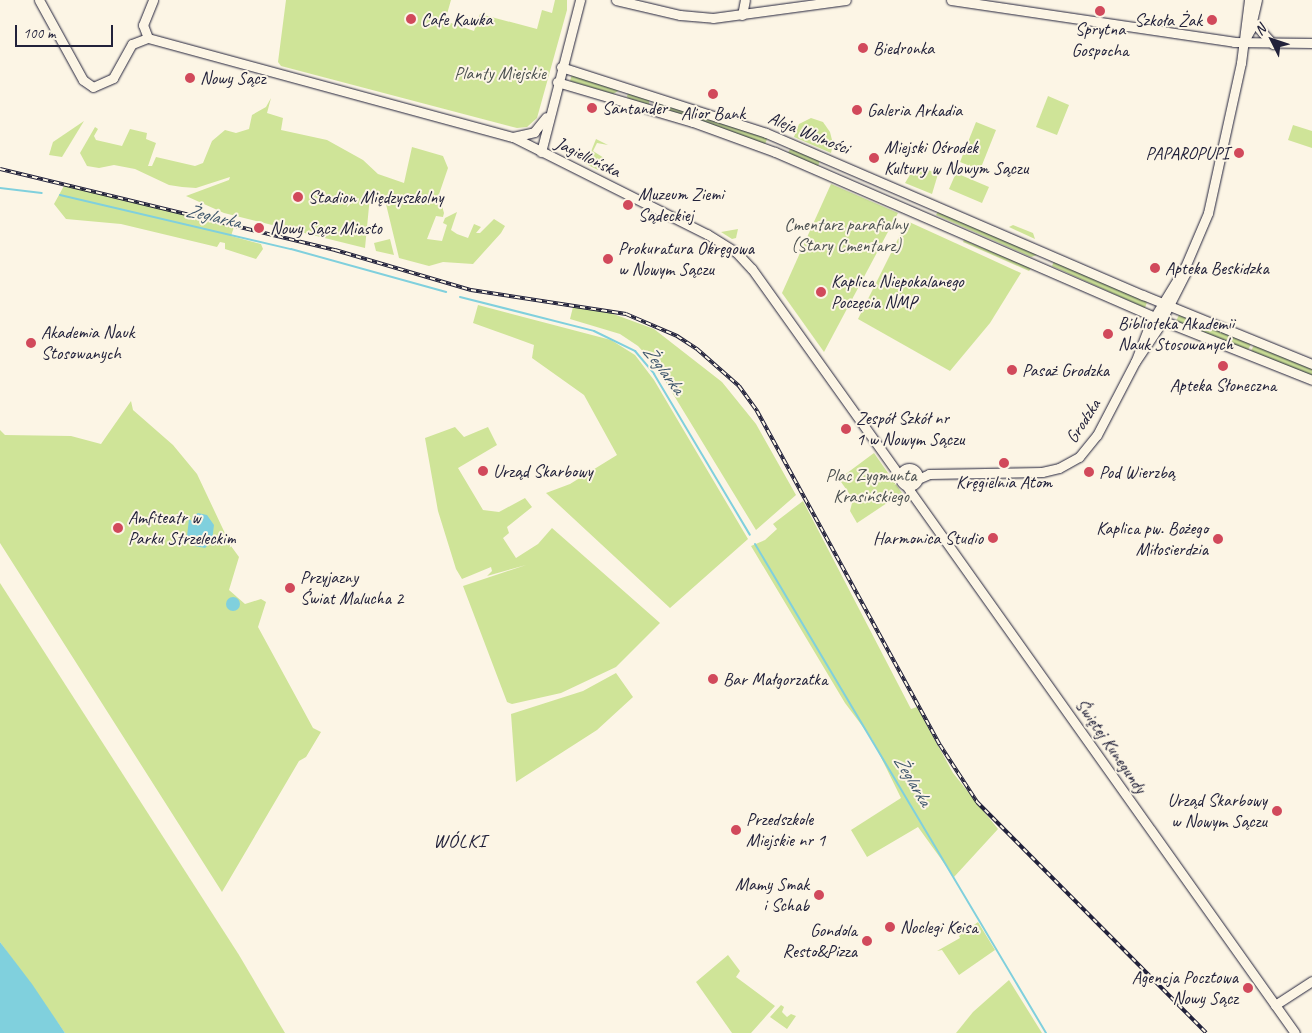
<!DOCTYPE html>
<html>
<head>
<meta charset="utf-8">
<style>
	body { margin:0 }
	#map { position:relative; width:1312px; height:1033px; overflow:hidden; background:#fcf5e5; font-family:Caveat,sans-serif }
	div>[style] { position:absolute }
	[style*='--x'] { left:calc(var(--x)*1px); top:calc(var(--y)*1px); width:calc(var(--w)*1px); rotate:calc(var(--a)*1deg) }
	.green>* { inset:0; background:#cfe498 }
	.water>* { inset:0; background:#80d0dd }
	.round { border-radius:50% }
	.stream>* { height:2px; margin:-1px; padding:0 1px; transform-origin:1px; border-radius:1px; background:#80d0dd }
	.roads { filter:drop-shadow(0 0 1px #22223b) drop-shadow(0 0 1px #22223b) }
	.secondary>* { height:9px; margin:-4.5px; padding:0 4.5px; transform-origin:4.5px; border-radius:4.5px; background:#fcf5e5 }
	.secondary>.ring { margin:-4.5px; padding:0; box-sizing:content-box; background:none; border:9px solid #fcf5e5; border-radius:50% }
	.rail>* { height:4px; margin-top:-2px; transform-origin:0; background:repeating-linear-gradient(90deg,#fcf5e5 0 5.5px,#22223b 0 11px); box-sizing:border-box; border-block:1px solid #22223b }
	.dots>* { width:14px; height:14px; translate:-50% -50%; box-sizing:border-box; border:2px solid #fcf5e5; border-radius:50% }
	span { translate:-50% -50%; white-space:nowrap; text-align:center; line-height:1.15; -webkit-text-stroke:4px #fcf5e5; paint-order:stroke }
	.poi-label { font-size:18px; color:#22223b }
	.left { translate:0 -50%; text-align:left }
	.right { translate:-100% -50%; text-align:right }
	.park-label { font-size:18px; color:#4d5252 }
	.street-label { font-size:18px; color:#22223b }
	.water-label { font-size:19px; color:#3e566c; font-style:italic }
	.neighbourhood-label { font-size:19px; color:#22223b; letter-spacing:1px }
	.north { position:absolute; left:1247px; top:15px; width:50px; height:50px; -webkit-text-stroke:4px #fcf5e5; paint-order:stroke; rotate:311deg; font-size:14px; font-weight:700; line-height:20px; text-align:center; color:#22223b }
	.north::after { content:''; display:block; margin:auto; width:18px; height:22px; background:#22223b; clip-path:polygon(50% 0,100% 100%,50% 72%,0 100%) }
	.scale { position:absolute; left:15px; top:25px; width:98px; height:22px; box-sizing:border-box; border:2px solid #22223b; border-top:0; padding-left:6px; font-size:15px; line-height:18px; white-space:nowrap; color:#22223b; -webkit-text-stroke:4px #fcf5e5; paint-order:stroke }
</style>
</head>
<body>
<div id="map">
	<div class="green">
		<div style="clip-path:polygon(286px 0,451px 0,445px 21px,474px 31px,480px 14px,537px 29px,542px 10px,552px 13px,555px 0,567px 0,567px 10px,537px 118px,527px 127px,517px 128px,281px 66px,278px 62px)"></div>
		<div style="clip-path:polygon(572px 74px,618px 90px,618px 91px,613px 94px,570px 81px)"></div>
		<div style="clip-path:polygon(628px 92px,649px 98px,649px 105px,630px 99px,627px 97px)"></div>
		<div style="clip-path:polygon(1048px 96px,1069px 105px,1057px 135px,1036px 127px)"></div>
		<div style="clip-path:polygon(271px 98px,267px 113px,283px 118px,281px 130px,327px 140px,363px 160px,378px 174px,404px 183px,412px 147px,443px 156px,448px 168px,436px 203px,442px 206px,444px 213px,443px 217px,436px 216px,427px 239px,442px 241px,447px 225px,443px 223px,445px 218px,457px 212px,451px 230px,457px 234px,468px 238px,474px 224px,481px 227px,476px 233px,480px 233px,494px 219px,505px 226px,501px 233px,473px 264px,443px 262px,429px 266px,399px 258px,385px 200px,375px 194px,370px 196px,365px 248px,224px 213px,186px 196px,229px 180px,230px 177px,196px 188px,182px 187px,169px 185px,135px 169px,114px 165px,99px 168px,87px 166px,80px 153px,95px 127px,98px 129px,94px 136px,96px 140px,122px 146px,130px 129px,147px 133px,146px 139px,156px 143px,148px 166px,152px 166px,156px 157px,195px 166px,203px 163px,212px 141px,225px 130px,236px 133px,249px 129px,252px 115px,266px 107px)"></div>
		<div style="clip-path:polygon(654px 99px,768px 137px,765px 144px,653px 106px)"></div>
		<div style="clip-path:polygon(811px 118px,823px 122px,830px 132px,833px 144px,831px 153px,794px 137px,799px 124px)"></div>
		<div style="clip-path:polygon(84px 121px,62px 157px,49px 155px,53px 142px)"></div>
		<div style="clip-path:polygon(976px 122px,996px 130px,980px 170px,960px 162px)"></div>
		<div style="clip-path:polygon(1293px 125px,1312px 131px,1312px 148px,1288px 140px)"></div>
		<div style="clip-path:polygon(596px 139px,608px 145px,597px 143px,593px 151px,604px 158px,598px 170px,586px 164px)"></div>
		<div style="clip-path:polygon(791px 147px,820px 159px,818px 167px,788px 153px)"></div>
		<div style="clip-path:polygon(916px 165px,938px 174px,932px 194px,905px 183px)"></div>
		<div style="clip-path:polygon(956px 173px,989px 187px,982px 203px,949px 189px)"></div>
		<div style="clip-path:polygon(65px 184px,234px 227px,231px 236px,261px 244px,263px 249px,256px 259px,225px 249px,225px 243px,220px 242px,217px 247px,121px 224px,66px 219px,54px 204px)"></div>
		<div style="clip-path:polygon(831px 184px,898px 213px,824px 352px,782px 293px)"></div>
		<div style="clip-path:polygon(939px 210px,1037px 254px,1037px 255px,1031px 257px,936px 215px)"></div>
		<div style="clip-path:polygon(907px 221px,1021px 273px,990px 323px,950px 371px,858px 319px)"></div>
		<div style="clip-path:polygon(1013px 225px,1033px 233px,1035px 239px,1009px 227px)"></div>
		<div style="clip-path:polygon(738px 229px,736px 238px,732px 239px,721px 232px)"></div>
		<div style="clip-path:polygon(390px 239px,394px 255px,376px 251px,374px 243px)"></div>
		<div style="clip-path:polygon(964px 240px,1031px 268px,1029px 271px,963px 242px)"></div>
		<div style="clip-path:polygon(1055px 259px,1147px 302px,1145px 308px,1052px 266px)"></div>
		<div style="clip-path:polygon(478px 305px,611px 340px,635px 355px,654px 380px,748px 539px,670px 608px,546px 493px,570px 484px,617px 455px,584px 395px,532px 358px,534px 345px,473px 323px)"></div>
		<div style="clip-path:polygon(573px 307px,608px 312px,654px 329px,722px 382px,756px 424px,796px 495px,756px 530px,656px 366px,638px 346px,620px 334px,570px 319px)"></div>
		<div style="clip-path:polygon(1179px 315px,1251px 344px,1248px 350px,1176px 321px)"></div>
		<div style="clip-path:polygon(1254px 345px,1312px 368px,1312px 376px,1251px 351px)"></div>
		<div style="clip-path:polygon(131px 401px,133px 410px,173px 445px,197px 474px,231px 546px,239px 557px,229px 590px,245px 604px,261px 599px,266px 602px,258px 627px,313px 728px,321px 732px,306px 757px,299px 761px,222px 892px,0 543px,0 430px,5px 435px,71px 436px,101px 444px)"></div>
		<div style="clip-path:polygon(455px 427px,464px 437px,488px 427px,497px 445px,458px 468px,483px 510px,499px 512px,525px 498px,532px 507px,507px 527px,509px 533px,503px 538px,516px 558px,538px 544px,552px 528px,660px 623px,616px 667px,561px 693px,512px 704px,507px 702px,463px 586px,526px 565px,487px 576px,492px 571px,491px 567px,462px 579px,456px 569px,438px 511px,425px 438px)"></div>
		<div style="clip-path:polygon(874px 453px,902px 493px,857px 523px,850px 511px,853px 499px,839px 479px)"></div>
		<div style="clip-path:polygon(803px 501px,911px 709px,917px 707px,953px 773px,998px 829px,954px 877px,918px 827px,867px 857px,851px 830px,901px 798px,872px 739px,845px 703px,751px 546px,765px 540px,777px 529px,773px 524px)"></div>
		<div style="clip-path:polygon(0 583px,239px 955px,285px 1033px,65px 1033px,0 942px)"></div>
		<div style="clip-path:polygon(616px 673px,633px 697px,597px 730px,516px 782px,511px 714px,583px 691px)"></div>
		<div style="clip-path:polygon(978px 922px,995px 950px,959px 975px,942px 950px,937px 951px,960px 938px,959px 936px)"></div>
		<div style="clip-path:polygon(728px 955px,740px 971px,736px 977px,775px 1006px,751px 1033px,732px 1033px,696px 982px)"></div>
		<div style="clip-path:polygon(1009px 980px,1042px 1033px,956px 1033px,973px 1012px)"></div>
		<div style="clip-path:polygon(781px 1005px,784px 1007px,782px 1012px,787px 1017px,791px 1014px,796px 1016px,787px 1029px,770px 1017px)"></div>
	</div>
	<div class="water">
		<div style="clip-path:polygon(198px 513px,207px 515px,214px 525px,212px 541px,205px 548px,195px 546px,187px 536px,189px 519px,193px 522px,192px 517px)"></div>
		<div class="round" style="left:226px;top:597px;width:14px;height:14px"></div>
		<div style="clip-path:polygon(0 942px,32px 984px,65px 1033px,0 1033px)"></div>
	</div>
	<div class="stream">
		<div style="--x:0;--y:188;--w:42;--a:6.8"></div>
		<div style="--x:60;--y:195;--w:237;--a:13.2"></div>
		<div style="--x:291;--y:249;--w:161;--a:15.5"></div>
		<div style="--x:460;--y:297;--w:138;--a:14.2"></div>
		<div style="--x:594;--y:331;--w:46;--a:26"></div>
		<div style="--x:635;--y:351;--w:30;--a:50"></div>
		<div style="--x:654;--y:374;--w:187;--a:59.2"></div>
		<div style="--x:755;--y:544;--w:569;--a:59.24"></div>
	</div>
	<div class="roads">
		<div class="secondary">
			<div style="--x:39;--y:0;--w:91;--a:61.2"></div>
			<div style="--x:83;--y:80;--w:12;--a:35"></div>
			<div style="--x:93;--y:87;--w:22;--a:-24"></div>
			<div style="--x:113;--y:78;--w:39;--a:-61"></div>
			<div style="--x:132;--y:44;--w:17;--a:-21"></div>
			<div style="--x:148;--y:38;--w:378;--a:15.2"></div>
			<div style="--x:513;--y:137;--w:217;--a:26.6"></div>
			<div style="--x:707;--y:234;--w:34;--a:32"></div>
			<div style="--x:736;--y:252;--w:23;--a:47"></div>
			<div style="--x:752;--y:269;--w:257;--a:54.5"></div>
			<div style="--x:616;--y:0;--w:66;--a:13.2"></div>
			<div style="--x:680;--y:15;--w:33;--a:5"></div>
			<div style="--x:713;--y:18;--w:134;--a:-7.7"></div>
			<div style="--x:951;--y:0;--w:286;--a:8.4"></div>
			<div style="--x:1234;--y:42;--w:78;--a:0.7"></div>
			<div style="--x:742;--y:15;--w:15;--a:-79"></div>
			<div style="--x:1253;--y:22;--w:30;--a:48"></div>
			<div style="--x:148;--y:38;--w:14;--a:-111"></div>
			<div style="--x:143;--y:25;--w:27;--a:-68"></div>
			<div style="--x:1244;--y:41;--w:13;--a:-61"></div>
			<div style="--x:1250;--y:30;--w:31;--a:-77"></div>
			<div style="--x:561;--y:67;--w:215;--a:17.8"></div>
			<div style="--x:766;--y:133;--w:410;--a:23.3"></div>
			<div style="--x:1143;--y:295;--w:183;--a:22.2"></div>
			<div style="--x:557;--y:82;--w:142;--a:16.4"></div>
			<div style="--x:693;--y:122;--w:87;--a:20.1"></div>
			<div style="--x:775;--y:152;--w:413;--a:23.5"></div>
			<div style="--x:1154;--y:317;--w:170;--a:21.7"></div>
			<div style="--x:513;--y:137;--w:22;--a:-13"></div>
			<div style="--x:534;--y:132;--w:19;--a:-51"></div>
			<div style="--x:541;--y:152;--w:157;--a:-75.6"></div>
			<div style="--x:1136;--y:360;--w:36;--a:-69"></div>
			<div style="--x:1149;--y:326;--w:69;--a:-58.6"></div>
			<div style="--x:1185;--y:267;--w:59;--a:-66.9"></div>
			<div style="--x:1208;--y:213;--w:154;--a:-77.6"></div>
			<div style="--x:1241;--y:63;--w:64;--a:-82.8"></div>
			<div class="ring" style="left:900px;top:468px;width:9px;height:9px"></div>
			<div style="--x:918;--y:479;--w:12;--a:-24"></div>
			<div style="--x:929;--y:474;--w:113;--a:-1"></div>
			<div style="--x:1042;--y:472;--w:17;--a:-13"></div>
			<div style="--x:1059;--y:468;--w:23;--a:-29"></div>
			<div style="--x:1079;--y:457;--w:28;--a:-51"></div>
			<div style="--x:1097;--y:435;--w:82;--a:-62.5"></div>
			<div style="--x:1135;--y:362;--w:40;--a:-56"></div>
			<div style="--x:1157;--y:329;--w:62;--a:-63"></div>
			<div style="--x:1185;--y:274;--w:7;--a:-90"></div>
			<div style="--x:905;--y:484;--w:673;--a:54.61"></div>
			<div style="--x:1275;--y:1005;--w:44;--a:-33"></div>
		</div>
	</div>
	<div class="rail">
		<div style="--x:0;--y:169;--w:345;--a:13.6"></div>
		<div style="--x:335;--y:250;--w:142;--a:16.4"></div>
		<div style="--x:471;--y:290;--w:157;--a:8.8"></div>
		<div style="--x:626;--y:314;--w:56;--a:23.3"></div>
		<div style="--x:677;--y:336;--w:24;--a:33"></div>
		<div style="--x:697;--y:349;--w:56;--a:41.4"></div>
		<div style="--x:739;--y:386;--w:31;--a:54"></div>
		<div style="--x:757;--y:411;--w:381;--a:61.3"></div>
		<div style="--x:940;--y:745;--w:68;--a:57"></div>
		<div style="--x:977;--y:802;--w:325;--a:45.2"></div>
	</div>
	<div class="dots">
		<div style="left:1100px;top:11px;background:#d1495b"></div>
		<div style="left:411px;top:19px;background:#d1495b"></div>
		<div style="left:1212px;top:20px;background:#d1495b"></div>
		<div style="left:863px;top:48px;background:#d1495b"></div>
		<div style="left:190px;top:78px;background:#d1495b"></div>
		<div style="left:713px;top:94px;background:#d1495b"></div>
		<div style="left:592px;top:108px;background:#d1495b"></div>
		<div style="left:857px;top:110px;background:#d1495b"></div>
		<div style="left:1239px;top:153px;background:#d1495b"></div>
		<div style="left:874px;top:158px;background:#d1495b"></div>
		<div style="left:298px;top:197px;background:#d1495b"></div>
		<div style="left:628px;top:205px;background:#d1495b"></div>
		<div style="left:259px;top:228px;background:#d1495b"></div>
		<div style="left:608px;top:259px;background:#d1495b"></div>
		<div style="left:1155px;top:268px;background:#d1495b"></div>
		<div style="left:821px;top:292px;background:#d1495b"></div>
		<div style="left:1108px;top:334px;background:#d1495b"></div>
		<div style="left:31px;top:343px;background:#d1495b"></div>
		<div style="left:1223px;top:366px;background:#d1495b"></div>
		<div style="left:1012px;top:370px;background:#d1495b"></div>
		<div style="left:846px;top:429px;background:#d1495b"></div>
		<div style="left:1004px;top:463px;background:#d1495b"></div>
		<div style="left:483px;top:471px;background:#d1495b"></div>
		<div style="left:1089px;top:472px;background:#d1495b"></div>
		<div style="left:118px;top:528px;background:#d1495b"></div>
		<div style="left:993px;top:538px;background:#d1495b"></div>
		<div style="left:1218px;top:539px;background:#d1495b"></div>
		<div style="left:290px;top:588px;background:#d1495b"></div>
		<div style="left:713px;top:679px;background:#d1495b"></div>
		<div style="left:1277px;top:811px;background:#d1495b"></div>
		<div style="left:736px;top:830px;background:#d1495b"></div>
		<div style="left:819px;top:895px;background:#d1495b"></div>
		<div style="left:890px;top:927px;background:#d1495b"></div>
		<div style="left:867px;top:941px;background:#d1495b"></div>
		<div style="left:1248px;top:988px;background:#d1495b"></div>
	</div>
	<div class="poi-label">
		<span class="left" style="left:421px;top:19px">Cafe Kawka</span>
		<span class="right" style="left:1202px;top:20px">Szkoła Żak</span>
		<span style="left:1100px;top:40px">Sprytna<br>Gospocha</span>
		<span class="left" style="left:873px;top:48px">Biedronka</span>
		<span class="left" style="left:200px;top:78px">Nowy Sącz</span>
		<span class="left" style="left:602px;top:108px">Santander</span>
		<span class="left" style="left:867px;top:110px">Galeria Arkadia</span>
		<span style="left:713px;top:113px">Alior Bank</span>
		<span class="left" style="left:884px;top:158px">Miejski Ośrodek<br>Kultury w Nowym Sączu</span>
		<span class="right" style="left:1229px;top:153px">PAPAROPUPI</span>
		<span class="left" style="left:638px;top:205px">Muzeum Ziemi<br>Sądeckiej</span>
		<span class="left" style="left:308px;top:197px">Stadion Międzyszkolny</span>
		<span class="left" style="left:270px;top:228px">Nowy Sącz Miasto</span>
		<span class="left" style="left:618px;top:259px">Prokuratura Okręgowa<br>w Nowym Sączu</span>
		<span class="left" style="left:1165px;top:268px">Apteka Beskidzka</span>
		<span class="left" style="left:831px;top:292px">Kaplica Niepokalanego<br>Poczęcia NMP</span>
		<span class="left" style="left:1118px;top:334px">Biblioteka Akademii<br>Nauk Stosowanych</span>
		<span class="left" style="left:41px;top:343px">Akademia Nauk<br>Stosowanych</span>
		<span class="left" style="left:1022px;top:370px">Pasaż Grodzka</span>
		<span style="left:1223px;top:385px">Apteka Słoneczna</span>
		<span class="left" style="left:856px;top:429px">Zespół Szkół nr<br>1 w Nowym Sączu</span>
		<span class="left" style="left:493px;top:471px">Urząd Skarbowy</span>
		<span class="left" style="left:1099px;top:472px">Pod Wierzbą</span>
		<span style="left:1004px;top:482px">Kręgielnia Atom</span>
		<span class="left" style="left:128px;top:528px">Amfiteatr w<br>Parku Strzeleckim</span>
		<span class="right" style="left:1208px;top:539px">Kaplica pw. Bożego<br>Miłosierdzia</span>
		<span class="right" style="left:983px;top:538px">Harmonica Studio</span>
		<span class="left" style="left:300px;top:588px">Przyjazny<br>Świat Malucha 2</span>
		<span class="left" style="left:723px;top:679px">Bar Małgorzatka</span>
		<span class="right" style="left:1267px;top:811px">Urząd Skarbowy<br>w Nowym Sączu</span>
		<span class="left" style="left:746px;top:830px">Przedszkole<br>Miejskie nr 1</span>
		<span class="right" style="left:809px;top:895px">Mamy Smak<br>i Schab</span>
		<span class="left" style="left:900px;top:927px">Noclegi Keisa</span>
		<span class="right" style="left:857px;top:941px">Gondola<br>Resto&amp;Pizza</span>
		<span class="right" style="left:1238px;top:988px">Agencja Pocztowa<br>Nowy Sącz</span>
	</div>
	<div class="park-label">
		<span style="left:500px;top:73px">Planty Miejskie</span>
		<span style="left:846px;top:235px">Cmentarz parafialny<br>(Stary Cmentarz)</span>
		<span style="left:871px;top:486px">Plac Zygmunta<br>Krasińskiego</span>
	</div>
	<div class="street-label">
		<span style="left:809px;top:133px;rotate:22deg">Aleja Wolności</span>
		<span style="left:588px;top:157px;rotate:26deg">Jagiellońska</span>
		<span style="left:1083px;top:421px;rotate:-57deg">Grodzka</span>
		<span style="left:1111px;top:746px;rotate:55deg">Świętej Kunegundy</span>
	</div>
	<div class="water-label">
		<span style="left:213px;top:217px;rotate:13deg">Żeglarka</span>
		<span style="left:663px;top:370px;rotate:53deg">Żeglarka</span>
		<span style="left:912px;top:781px;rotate:59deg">Żeglarka</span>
	</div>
	<div class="neighbourhood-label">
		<span style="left:460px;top:842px">WÓLKI</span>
	</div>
	<div class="north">N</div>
	<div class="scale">100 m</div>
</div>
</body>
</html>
